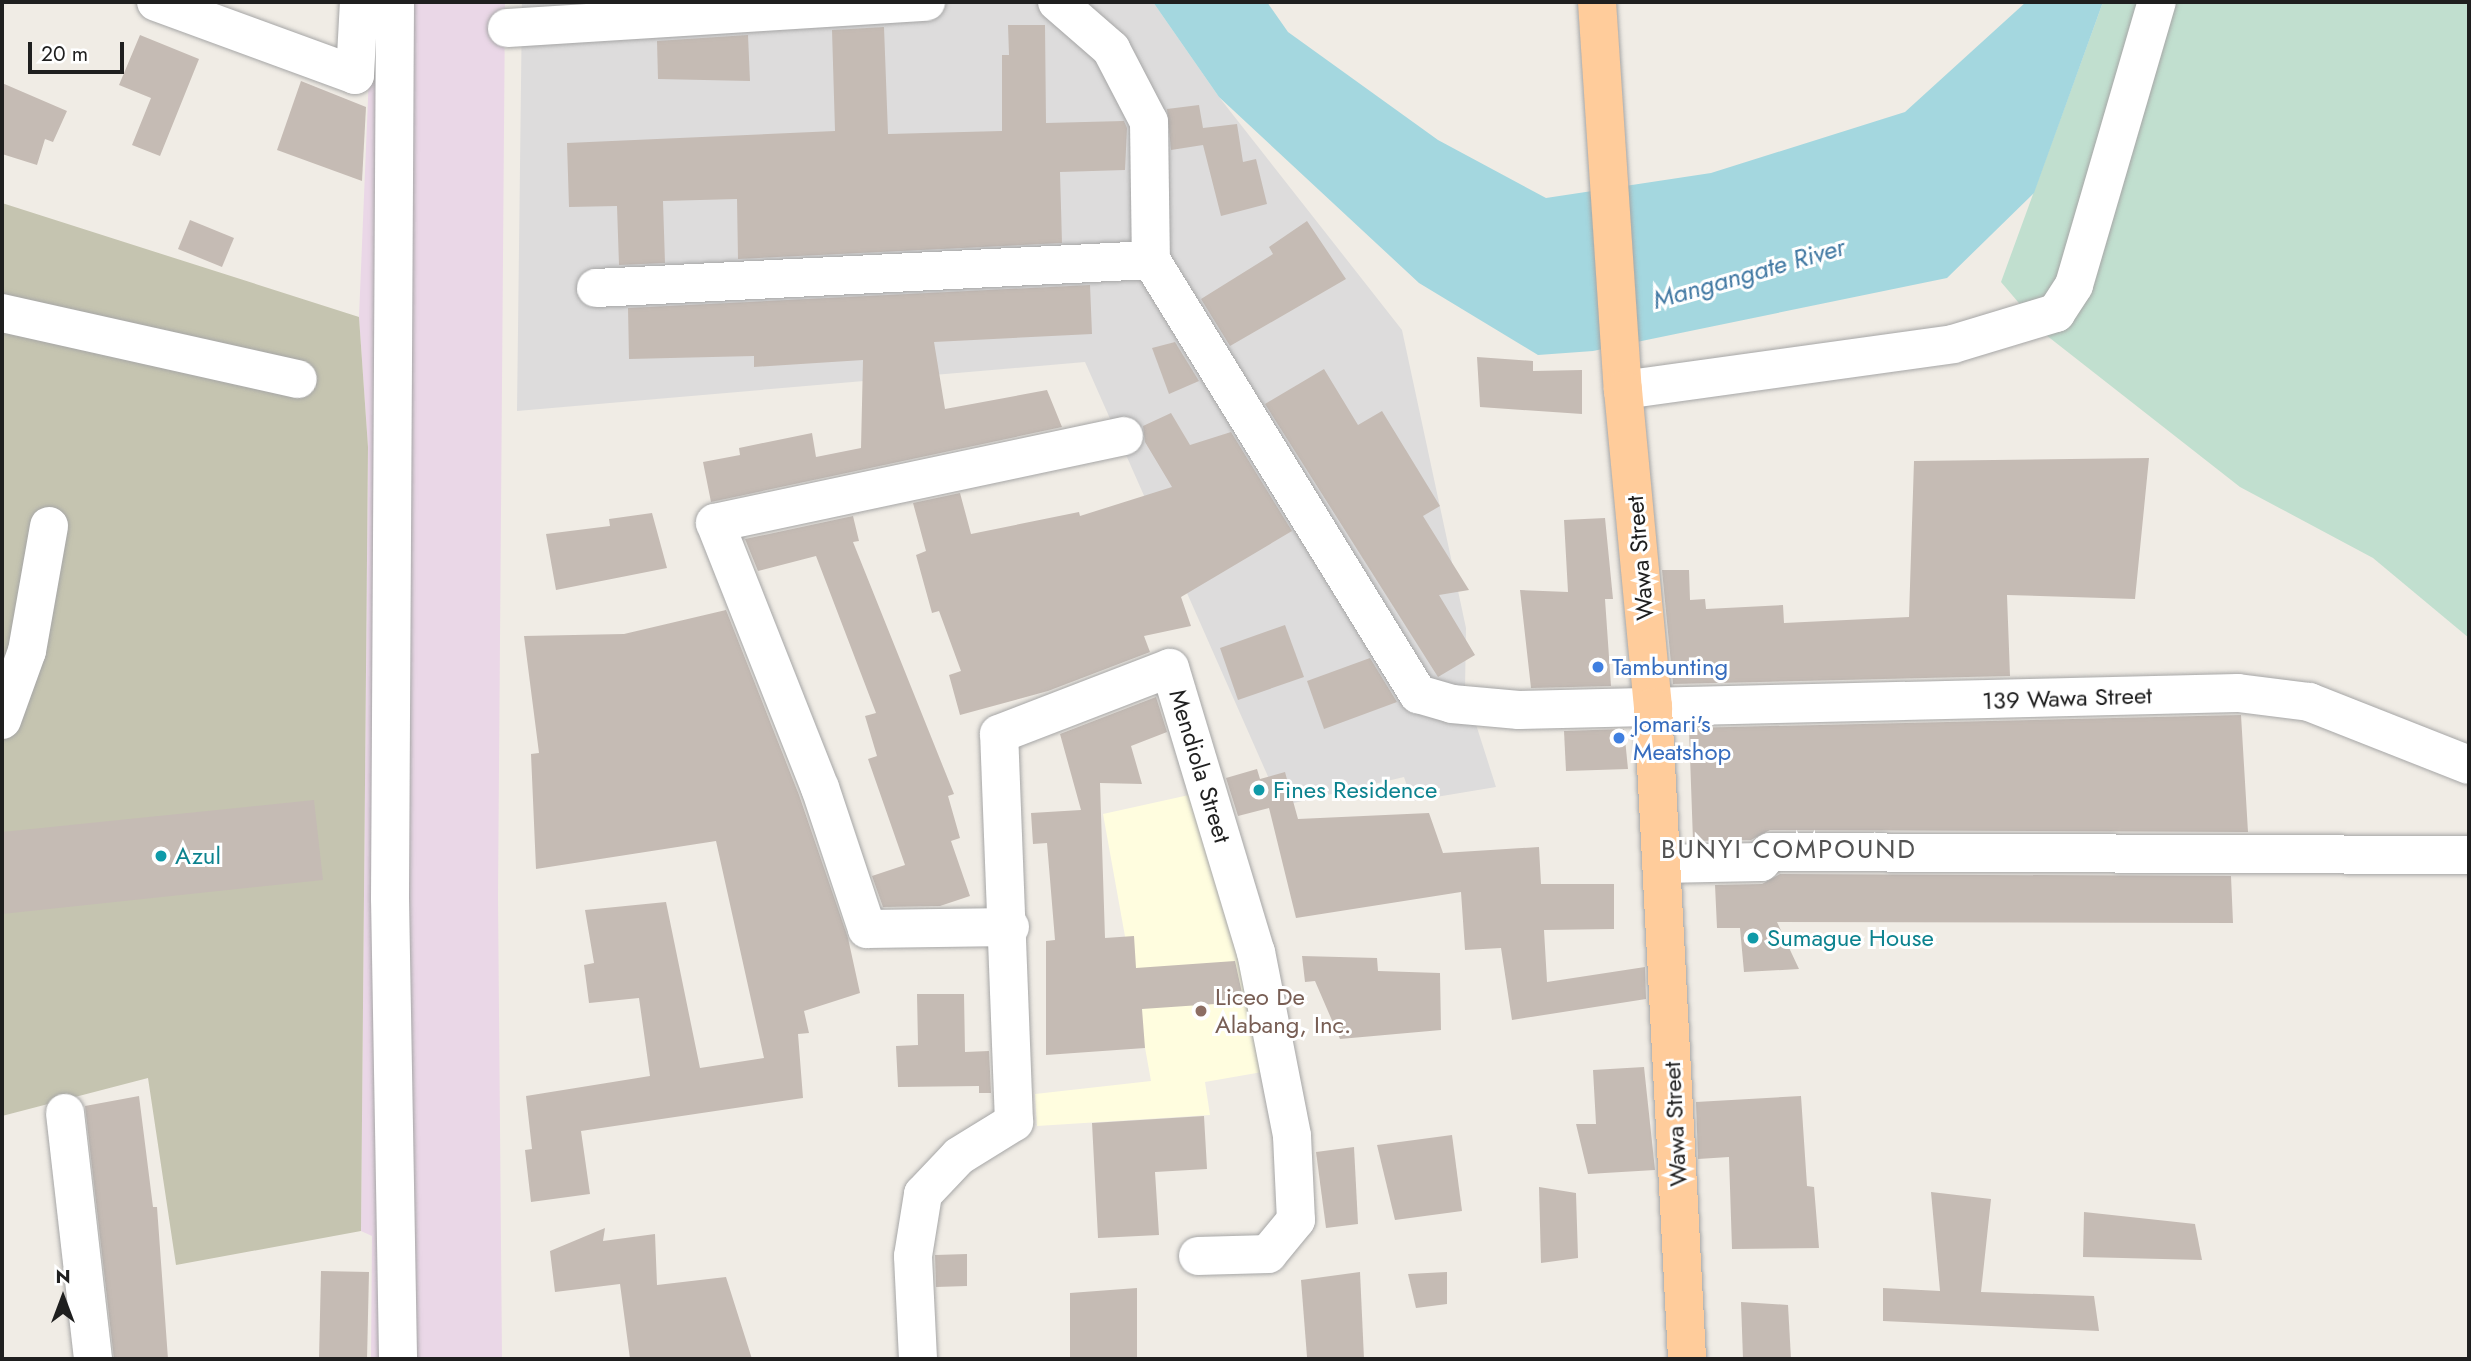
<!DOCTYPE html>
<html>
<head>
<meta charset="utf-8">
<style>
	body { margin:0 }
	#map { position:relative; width:2471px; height:1361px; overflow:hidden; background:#f0ece5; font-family:Jost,sans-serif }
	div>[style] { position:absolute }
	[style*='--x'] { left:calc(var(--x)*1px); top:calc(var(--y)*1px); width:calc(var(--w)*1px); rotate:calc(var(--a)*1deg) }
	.residential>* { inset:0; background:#dddcdc }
	.industrial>* { inset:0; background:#ead7e7 }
	.education>* { inset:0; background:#fffddf }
	.construction>* { inset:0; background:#c5c4b0 }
	.wetland>* { inset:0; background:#c1dfcf }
	.water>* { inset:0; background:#a4d7df }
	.building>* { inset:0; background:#c5bbb4 }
	.roads { filter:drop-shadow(0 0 2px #a6a6a6) drop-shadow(0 0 2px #a6a6a6) }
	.minor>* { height:38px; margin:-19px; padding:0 19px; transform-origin:19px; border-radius:19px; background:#fff }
	.major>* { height:38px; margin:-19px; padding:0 19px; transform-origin:19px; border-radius:19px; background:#ffcc9b }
	.dots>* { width:19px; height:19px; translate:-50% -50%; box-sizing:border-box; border:4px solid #fff; border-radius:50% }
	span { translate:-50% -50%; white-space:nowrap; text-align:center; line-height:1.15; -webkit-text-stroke:6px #fff; paint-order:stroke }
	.street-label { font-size:24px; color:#1f1f1f }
	.shop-label { font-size:24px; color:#366cbe }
	.left { translate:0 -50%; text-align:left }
	.culture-label { font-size:24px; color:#0d838f }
	.education-label { font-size:24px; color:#785e54 }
	.water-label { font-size:26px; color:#4279a3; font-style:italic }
	.neighbourhood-label { font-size:26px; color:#525252; letter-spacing:2px }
	.frame { position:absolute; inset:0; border:4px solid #1f1f1f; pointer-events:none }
	.north { position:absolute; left:28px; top:1263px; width:70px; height:70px; -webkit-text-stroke:5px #fff; paint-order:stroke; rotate:0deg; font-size:19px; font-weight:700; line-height:28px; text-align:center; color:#1f1f1f }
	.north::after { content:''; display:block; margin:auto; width:24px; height:32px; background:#1f1f1f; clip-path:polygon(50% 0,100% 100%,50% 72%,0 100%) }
	.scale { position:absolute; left:28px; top:42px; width:96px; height:32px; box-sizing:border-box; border:4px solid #1f1f1f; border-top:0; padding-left:9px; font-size:21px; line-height:24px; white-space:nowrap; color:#1f1f1f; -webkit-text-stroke:5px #fff; paint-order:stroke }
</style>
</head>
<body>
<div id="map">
	<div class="residential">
		<div style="clip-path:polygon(522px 2px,1153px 2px,1219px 97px,1402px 330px,1466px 628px,1465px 690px,1496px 787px,1412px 801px,1404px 777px,1281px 806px,1085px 362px,517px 411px)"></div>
	</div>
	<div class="industrial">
		<div style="clip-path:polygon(372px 2px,505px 2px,498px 896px,502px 1359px,371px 1359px,372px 1236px,361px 1231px,368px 447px,359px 317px)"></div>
	</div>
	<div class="education">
		<div style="clip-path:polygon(1198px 793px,1268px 1071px,1205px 1082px,1210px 1115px,1037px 1126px,1035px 1094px,1151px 1081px,1103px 814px)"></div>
	</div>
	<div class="construction">
		<div style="clip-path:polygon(2px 203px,359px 317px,368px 447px,361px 1231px,176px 1265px,148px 1078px,2px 1116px)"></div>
	</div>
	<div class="wetland">
		<div style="clip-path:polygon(2103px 2px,2469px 2px,2469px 638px,2373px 558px,2240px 487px,2046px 335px,2001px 282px)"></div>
	</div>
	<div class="water">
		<div style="clip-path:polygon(1153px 2px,1267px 2px,1288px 32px,1438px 140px,1546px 198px,1711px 173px,1905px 112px,2026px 2px,2103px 2px,2034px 193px,1947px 278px,1593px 351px,1538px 355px,1419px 283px,1219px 97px)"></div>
	</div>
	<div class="building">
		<div style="clip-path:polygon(1008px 25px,1045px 25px,1046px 123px,1124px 121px,1127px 128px,1125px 170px,1060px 172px,1062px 243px,738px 259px,737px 199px,663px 201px,665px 263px,619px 265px,617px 206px,569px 207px,567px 143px,835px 131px,832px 30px,884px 27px,888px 134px,1002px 131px,1002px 55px,1009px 55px)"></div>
		<div style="clip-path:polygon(140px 35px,199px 59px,160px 156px,132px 145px,151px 98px,119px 85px)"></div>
		<div style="clip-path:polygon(748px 35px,750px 81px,658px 79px,657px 41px)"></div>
		<div style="clip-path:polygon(301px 81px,366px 107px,362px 181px,277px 150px)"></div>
		<div style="clip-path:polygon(2px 83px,67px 111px,53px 142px,45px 139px,37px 165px,2px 154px)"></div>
		<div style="clip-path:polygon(1199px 105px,1203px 128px,1237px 124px,1243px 162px,1256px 159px,1267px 204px,1221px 216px,1203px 145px,1171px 150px,1167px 109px)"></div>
		<div style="clip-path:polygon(190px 220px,234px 238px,222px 267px,178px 249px)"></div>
		<div style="clip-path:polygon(1307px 221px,1346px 279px,1230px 346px,1201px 299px,1273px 254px,1269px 247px)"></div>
		<div style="clip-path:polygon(1090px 285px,1092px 334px,934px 342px,945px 409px,1047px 390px,1062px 427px,711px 502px,703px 462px,740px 455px,739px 448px,812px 433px,816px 457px,861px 448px,863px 360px,754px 367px,754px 356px,629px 359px,628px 308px)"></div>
		<div style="clip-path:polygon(1175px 342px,1199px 381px,1169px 394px,1152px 348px)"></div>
		<div style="clip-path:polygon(1477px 357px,1533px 361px,1533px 371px,1582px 370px,1582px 414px,1480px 407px)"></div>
		<div style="clip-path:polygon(1324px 369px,1358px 425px,1382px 411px,1440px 506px,1423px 516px,1469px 590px,1439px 595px,1475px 655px,1438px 677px,1265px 404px)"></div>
		<div style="clip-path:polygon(1171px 413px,1190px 445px,1231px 432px,1292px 531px,1181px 597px,1191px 626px,1144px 636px,1150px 652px,1048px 691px,960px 715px,949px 675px,961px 671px,939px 611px,932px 613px,916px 555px,926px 551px,913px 503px,960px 493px,971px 534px,1079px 512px,1080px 516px,1172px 487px,1145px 442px,1143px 426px)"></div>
		<div style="clip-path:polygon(2149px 458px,2135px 599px,2007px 595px,2010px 676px,1673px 684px,1662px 570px,1689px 570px,1690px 600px,1705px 599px,1706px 609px,1783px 605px,1784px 623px,1909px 617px,1914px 461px)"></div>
		<div style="clip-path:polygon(652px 513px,667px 568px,556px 590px,546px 534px,610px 526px,609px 519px)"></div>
		<div style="clip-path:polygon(853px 516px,859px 541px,853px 542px,954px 794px,948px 796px,960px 838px,951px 841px,970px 896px,940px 906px,883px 907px,872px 876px,905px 865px,868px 759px,877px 756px,865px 716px,876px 713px,816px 556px,758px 571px,745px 539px)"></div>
		<div style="clip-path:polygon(1605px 518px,1613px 599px,1605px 599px,1611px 686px,1531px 688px,1520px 590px,1568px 592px,1564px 520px)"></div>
		<div style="clip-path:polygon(726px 610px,799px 795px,848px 938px,860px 993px,804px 1011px,809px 1033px,798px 1034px,803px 1098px,581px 1131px,590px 1194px,531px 1202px,525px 1150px,532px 1149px,526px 1096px,650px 1076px,639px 998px,589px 1003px,584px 965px,594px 963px,585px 910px,666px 902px,700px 1068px,764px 1058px,716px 841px,536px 869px,531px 754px,539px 753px,524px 636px,624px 634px)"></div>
		<div style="clip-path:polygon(1285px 625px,1304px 677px,1238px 700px,1220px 648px)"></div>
		<div style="clip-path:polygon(1370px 658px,1397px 702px,1324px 729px,1307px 681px)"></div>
		<div style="clip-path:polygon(1156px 697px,1167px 732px,1131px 746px,1142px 784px,1100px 783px,1105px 938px,1134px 936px,1136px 968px,1235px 961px,1244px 1002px,1142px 1009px,1145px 1048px,1046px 1055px,1046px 941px,1055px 940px,1047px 843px,1033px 844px,1031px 813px,1081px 810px,1060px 734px)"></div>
		<div style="clip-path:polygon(2241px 715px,2248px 832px,1770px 830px,1751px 840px,1693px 841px,1689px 728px)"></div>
		<div style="clip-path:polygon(1624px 729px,1628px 769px,1566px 771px,1564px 731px)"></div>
		<div style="clip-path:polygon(1257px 769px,1260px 779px,1285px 772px,1298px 819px,1429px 813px,1443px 853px,1539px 847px,1541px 884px,1614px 884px,1614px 929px,1544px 930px,1547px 982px,1645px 967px,1646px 999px,1512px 1020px,1501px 948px,1465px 950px,1461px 892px,1296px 918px,1269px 808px,1238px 816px,1226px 778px)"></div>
		<div style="clip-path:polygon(314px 800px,323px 880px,2px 914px,2px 832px)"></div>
		<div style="clip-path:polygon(1780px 874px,2231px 876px,2233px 923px,1777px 922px,1799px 969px,1744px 972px,1740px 928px,1717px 928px,1715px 885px,1762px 884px)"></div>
		<div style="clip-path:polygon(1302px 956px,1377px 958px,1378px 971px,1440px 973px,1441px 1030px,1340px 1039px,1315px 981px,1305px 982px)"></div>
		<div style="clip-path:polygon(917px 994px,964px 994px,965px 1052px,989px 1051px,991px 1093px,979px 1093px,979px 1086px,898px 1087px,896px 1046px,918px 1045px)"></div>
		<div style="clip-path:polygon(1644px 1067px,1655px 1170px,1588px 1174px,1576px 1124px,1596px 1124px,1593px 1070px)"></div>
		<div style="clip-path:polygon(139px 1096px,153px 1207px,157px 1207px,168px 1359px,114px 1359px,85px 1106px)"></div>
		<div style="clip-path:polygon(1801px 1096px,1807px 1186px,1814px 1187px,1819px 1248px,1732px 1249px,1729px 1157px,1698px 1159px,1696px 1102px)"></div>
		<div style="clip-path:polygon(1204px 1116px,1207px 1169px,1155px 1172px,1159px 1235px,1098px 1238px,1092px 1123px)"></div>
		<div style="clip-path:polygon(1452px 1135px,1462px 1211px,1395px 1220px,1377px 1145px)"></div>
		<div style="clip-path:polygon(1354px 1147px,1358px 1224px,1326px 1228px,1316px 1152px)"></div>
		<div style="clip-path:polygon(1539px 1187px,1576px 1193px,1578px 1258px,1541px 1263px)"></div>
		<div style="clip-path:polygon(1931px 1192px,1991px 1199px,1981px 1292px,2094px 1296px,2099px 1331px,1883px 1321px,1883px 1288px,1940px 1291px)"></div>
		<div style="clip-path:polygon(2084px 1212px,2195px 1224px,2202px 1260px,2083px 1257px)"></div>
		<div style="clip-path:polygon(605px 1228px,603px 1241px,655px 1234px,657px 1285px,726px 1277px,752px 1359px,630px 1359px,620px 1284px,555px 1292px,550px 1251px)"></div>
		<div style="clip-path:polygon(967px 1254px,967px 1286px,936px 1287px,935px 1255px)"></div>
		<div style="clip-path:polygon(321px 1271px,369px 1272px,367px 1359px,319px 1359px)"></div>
		<div style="clip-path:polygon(1360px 1272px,1364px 1359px,1307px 1357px,1301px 1280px)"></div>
		<div style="clip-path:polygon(1447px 1272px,1447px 1304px,1416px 1308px,1408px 1274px)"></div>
		<div style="clip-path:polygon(1137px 1288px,1137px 1359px,1070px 1359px,1070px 1293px)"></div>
		<div style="clip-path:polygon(1741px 1302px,1788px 1305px,1791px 1359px,1743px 1359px)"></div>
	</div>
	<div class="roads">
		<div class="minor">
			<div style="--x:156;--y:2;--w:212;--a:20.1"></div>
			<div style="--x:355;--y:75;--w:73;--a:-86.9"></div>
			<div style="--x:395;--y:2;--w:896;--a:90.32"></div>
			<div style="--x:390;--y:898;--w:461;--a:89"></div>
			<div style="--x:1057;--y:2;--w:72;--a:41"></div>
			<div style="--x:1111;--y:49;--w:82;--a:62.5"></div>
			<div style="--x:1149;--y:122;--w:138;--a:89.2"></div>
			<div style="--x:1151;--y:260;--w:510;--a:58.4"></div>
			<div style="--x:1418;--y:694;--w:35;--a:16"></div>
			<div style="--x:1452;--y:704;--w:67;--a:5.1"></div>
			<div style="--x:1519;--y:710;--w:719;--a:-1.35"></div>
			<div style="--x:2238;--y:693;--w:72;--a:7.2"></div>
			<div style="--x:2309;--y:702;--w:172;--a:21.5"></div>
			<div style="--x:507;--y:28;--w:420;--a:-3.6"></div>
			<div style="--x:596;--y:288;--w:556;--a:-2.89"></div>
			<div style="--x:2;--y:313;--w:303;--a:12.6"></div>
			<div style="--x:1623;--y:390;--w:333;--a:-7.9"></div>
			<div style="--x:1953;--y:344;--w:108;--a:-16.8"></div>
			<div style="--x:2056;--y:313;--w:33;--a:-57"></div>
			<div style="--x:2074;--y:285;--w:295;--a:-73.7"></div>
			<div style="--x:2;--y:720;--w:73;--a:-70.1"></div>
			<div style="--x:27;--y:651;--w:127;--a:-80"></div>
			<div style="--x:1661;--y:864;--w:100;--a:-1.1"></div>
			<div style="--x:1761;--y:862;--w:13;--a:-48"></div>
			<div style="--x:1770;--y:852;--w:699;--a:0.25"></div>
			<div style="--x:1010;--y:927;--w:143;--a:179.2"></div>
			<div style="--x:867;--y:929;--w:149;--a:-108.4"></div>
			<div style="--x:820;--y:788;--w:285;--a:-111.6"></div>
			<div style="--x:715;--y:523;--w:418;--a:-12"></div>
			<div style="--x:65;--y:1113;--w:248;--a:83.5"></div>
			<div style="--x:918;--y:1359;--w:103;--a:-92.8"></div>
			<div style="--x:913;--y:1256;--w:63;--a:-80.8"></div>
			<div style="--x:923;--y:1194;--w:52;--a:-46.5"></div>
			<div style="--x:959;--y:1156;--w:65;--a:-31.7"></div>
			<div style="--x:1014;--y:1122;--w:388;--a:-92.2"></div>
			<div style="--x:999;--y:734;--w:183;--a:-21.1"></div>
			<div style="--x:1170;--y:668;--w:297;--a:73.2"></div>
			<div style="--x:1256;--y:952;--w:187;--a:78.9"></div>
			<div style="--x:1292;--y:1136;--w:84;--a:87.3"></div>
			<div style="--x:1296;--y:1220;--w:44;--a:129.5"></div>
			<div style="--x:1268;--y:1254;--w:70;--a:178.4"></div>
		</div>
		<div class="major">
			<div style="--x:1597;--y:2;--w:389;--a:86.2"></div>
			<div style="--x:1623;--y:390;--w:318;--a:84.6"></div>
			<div style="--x:1653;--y:707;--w:653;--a:87.01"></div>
		</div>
	</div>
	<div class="dots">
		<div style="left:1598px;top:667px;background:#3f7fe0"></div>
		<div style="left:1619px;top:738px;background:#3f7fe0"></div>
		<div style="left:1259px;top:790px;background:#0f9aa8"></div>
		<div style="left:161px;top:856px;background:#0f9aa8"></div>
		<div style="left:1753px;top:938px;background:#0f9aa8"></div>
		<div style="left:1201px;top:1011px;background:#8d6e63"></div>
	</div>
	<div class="street-label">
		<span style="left:1640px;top:558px;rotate:-95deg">Wawa Street</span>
		<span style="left:2067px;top:698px;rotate:-2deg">139 Wawa Street</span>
		<span style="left:1200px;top:766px;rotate:73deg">Mendiola Street</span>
		<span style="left:1675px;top:1124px;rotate:-93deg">Wawa Street</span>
	</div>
	<div class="shop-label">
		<span class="left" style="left:1612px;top:667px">Tambunting</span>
		<span class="left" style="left:1633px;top:738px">Jomari's<br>Meatshop</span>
	</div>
	<div class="culture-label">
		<span class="left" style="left:1273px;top:790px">Fines Residence</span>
		<span class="left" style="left:175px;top:856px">Azul</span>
		<span class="left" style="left:1767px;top:938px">Sumague House</span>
	</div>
	<div class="education-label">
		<span class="left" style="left:1215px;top:1011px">Liceo De<br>Alabang, Inc.</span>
	</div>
	<div class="water-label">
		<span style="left:1749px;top:274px;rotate:-16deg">Mangangate River</span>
	</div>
	<div class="neighbourhood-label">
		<span style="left:1789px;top:850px">BUNYI COMPOUND</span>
	</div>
	<div class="frame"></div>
	<div class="north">N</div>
	<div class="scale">20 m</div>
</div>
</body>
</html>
